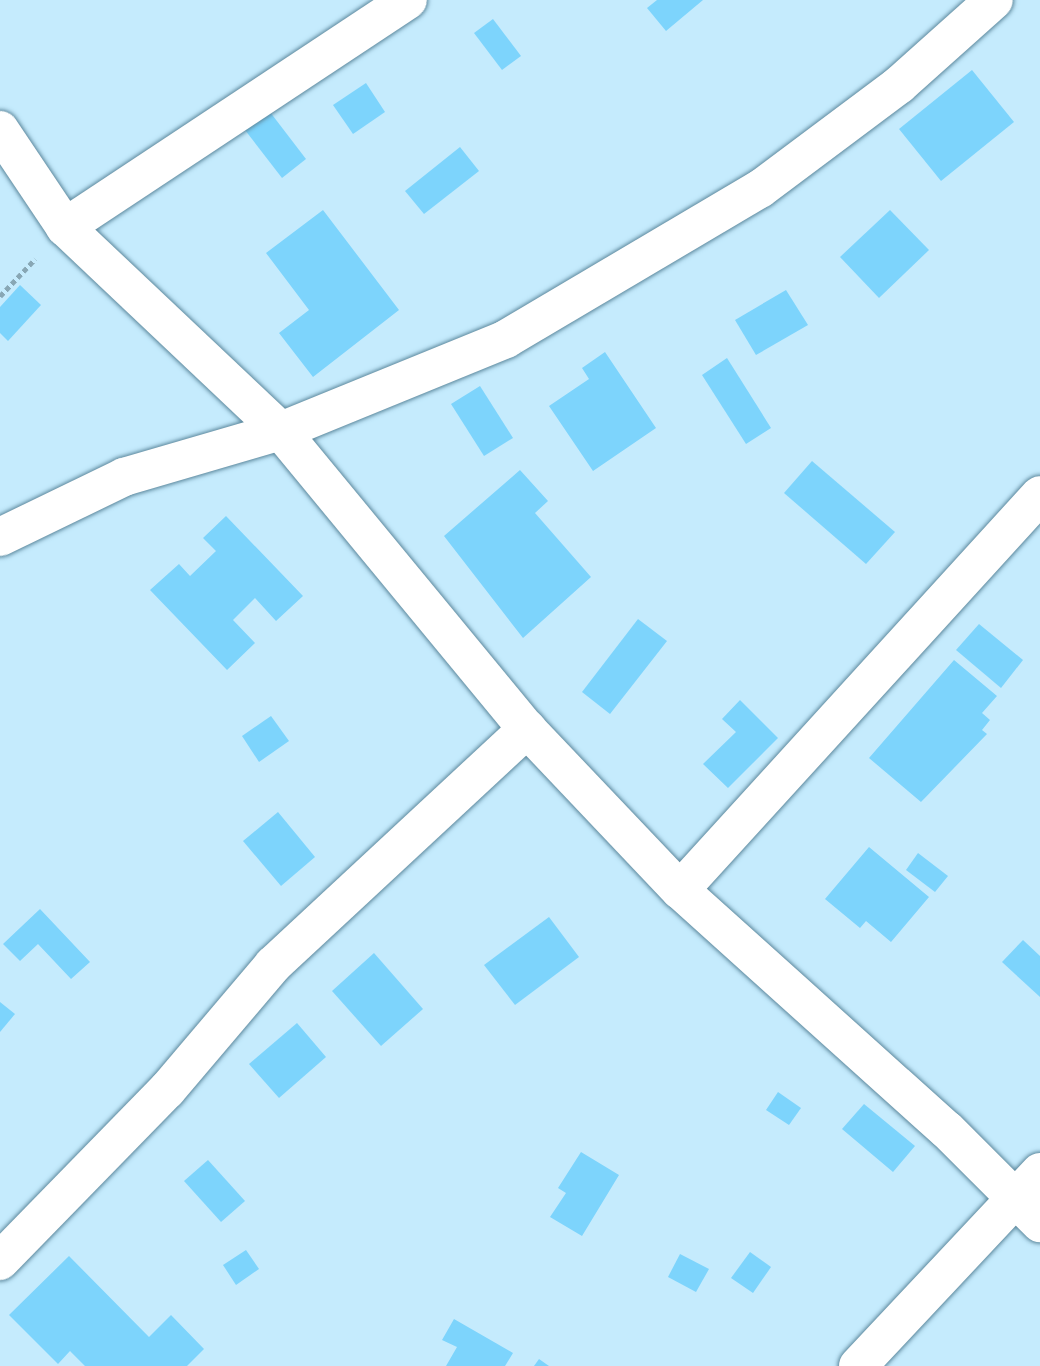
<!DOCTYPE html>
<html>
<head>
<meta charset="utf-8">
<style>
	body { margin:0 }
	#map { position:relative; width:1040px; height:1366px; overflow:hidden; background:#c5ebfd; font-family:Lato,sans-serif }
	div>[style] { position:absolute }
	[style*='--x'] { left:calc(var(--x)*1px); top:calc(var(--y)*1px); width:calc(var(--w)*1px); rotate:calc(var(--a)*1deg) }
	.building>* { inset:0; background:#7dd4fc }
	.path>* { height:4.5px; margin-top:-2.25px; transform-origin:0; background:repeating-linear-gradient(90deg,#88a7b5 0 5px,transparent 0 8.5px) }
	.roads { filter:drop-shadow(0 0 2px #5c889d) drop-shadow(0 0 2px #5c889d) }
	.minor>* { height:38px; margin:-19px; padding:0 19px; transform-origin:19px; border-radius:19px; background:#fff }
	span { translate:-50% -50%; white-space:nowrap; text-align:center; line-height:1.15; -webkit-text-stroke:5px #e2f5fe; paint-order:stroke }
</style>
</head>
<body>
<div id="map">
	<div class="building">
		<div style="clip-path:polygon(657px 0,703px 0,666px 31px,647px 8px)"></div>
		<div style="clip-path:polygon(493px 19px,521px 56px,502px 70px,474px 33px)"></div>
		<div style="clip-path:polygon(972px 70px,1014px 122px,941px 181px,899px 129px)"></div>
		<div style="clip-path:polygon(366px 83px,385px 112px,353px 134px,333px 105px)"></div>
		<div style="clip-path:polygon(270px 112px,306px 159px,282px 178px,245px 130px)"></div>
		<div style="clip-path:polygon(460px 147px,479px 171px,424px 214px,405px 191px)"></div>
		<div style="clip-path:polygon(323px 210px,399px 310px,313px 377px,279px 333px,309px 310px,266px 253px)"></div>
		<div style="clip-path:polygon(890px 210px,929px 250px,879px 298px,840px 257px)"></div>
		<div style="clip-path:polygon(20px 285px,41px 305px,8px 341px,0 333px,0 307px)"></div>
		<div style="clip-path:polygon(786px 290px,808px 325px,756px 355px,735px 320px)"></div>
		<div style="clip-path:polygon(605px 352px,656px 428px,593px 471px,549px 406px,589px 379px,582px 368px)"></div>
		<div style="clip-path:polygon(727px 358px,771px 428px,746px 444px,702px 375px)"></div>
		<div style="clip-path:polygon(480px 386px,513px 438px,484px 456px,451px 404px)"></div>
		<div style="clip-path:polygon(812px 461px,895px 532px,866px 564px,784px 493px)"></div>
		<div style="clip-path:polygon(520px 470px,548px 501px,535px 513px,591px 577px,523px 638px,444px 536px)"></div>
		<div style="clip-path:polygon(226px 516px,303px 596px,276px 621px,255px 598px,233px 620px,255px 643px,227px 670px,150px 590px,179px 564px,190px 576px,216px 551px,203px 538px)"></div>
		<div style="clip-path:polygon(638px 619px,667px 641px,610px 714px,582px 692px)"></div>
		<div style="clip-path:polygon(979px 624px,1023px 660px,1001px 688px,956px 650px)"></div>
		<div style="clip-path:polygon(954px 660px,997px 696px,982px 713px,990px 720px,982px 730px,987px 734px,921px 802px,869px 758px)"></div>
		<div style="clip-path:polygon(740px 700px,778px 738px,728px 788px,703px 764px,736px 732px,722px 719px)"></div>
		<div style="clip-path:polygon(271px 716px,289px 741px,259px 762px,242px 736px)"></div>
		<div style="clip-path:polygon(278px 812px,315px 857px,281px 886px,243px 841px)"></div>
		<div style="clip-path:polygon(869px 847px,929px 897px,891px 942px,866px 921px,860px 928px,825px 899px)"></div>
		<div style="clip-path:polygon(918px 853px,948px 876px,935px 892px,906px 870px)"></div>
		<div style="clip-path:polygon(40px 909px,90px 962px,71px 979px,38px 944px,20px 961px,3px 944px)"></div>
		<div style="clip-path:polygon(549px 917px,579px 957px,515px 1005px,484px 965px)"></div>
		<div style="clip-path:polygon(1023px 940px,1040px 956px,1040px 997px,1002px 962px)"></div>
		<div style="clip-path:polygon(374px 953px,423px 1009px,381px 1046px,332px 991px)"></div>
		<div style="clip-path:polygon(0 1002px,15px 1014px,0 1032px)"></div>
		<div style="clip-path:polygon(297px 1023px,326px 1057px,279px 1098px,249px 1064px)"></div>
		<div style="clip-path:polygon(778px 1092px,801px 1108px,789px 1125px,766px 1110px)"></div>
		<div style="clip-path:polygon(864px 1104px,915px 1146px,893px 1172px,842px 1129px)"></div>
		<div style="clip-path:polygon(581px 1152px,619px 1175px,582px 1236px,550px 1217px,566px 1193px,558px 1188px)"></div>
		<div style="clip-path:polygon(208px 1160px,245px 1201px,221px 1222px,184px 1181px)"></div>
		<div style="clip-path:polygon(246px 1250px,259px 1269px,236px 1285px,223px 1265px)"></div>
		<div style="clip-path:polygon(750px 1252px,771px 1267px,753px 1293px,731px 1278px)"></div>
		<div style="clip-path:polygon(680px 1254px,709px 1269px,696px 1292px,668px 1277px)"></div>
		<div style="clip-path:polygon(69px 1256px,149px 1337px,171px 1315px,204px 1349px,187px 1366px,85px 1366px,70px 1351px,58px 1364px,9px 1315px)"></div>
		<div style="clip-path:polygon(454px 1319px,513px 1353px,505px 1366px,446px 1366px,457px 1347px,442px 1340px)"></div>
		<div style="clip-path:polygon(539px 1359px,549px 1366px,534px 1366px)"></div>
	</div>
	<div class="path">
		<div style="--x:0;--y:296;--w:51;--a:-46.6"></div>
	</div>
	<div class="roads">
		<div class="minor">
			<div style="--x:0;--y:130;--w:117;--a:56.2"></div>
			<div style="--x:65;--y:227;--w:297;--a:43.4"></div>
			<div style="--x:281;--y:431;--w:386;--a:50.5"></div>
			<div style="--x:527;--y:729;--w:222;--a:46.5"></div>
			<div style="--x:680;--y:890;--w:359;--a:42"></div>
			<div style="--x:947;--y:1130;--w:132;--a:45"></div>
			<div style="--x:65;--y:227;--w:411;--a:-33.5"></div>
			<div style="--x:0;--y:537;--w:138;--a:-25.8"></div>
			<div style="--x:124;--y:477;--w:164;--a:-16.3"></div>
			<div style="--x:281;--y:431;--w:243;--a:-22.2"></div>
			<div style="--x:506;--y:339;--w:295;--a:-30.6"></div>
			<div style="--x:760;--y:189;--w:174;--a:-36.8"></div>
			<div style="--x:899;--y:85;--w:127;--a:-41.8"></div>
			<div style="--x:680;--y:890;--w:534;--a:-47.65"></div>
			<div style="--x:0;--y:1261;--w:239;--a:-45.7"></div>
			<div style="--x:167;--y:1090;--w:164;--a:-49.7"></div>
			<div style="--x:273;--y:965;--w:347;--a:-42.9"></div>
			<div style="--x:858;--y:1366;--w:266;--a:-46.8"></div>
		</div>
	</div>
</div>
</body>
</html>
